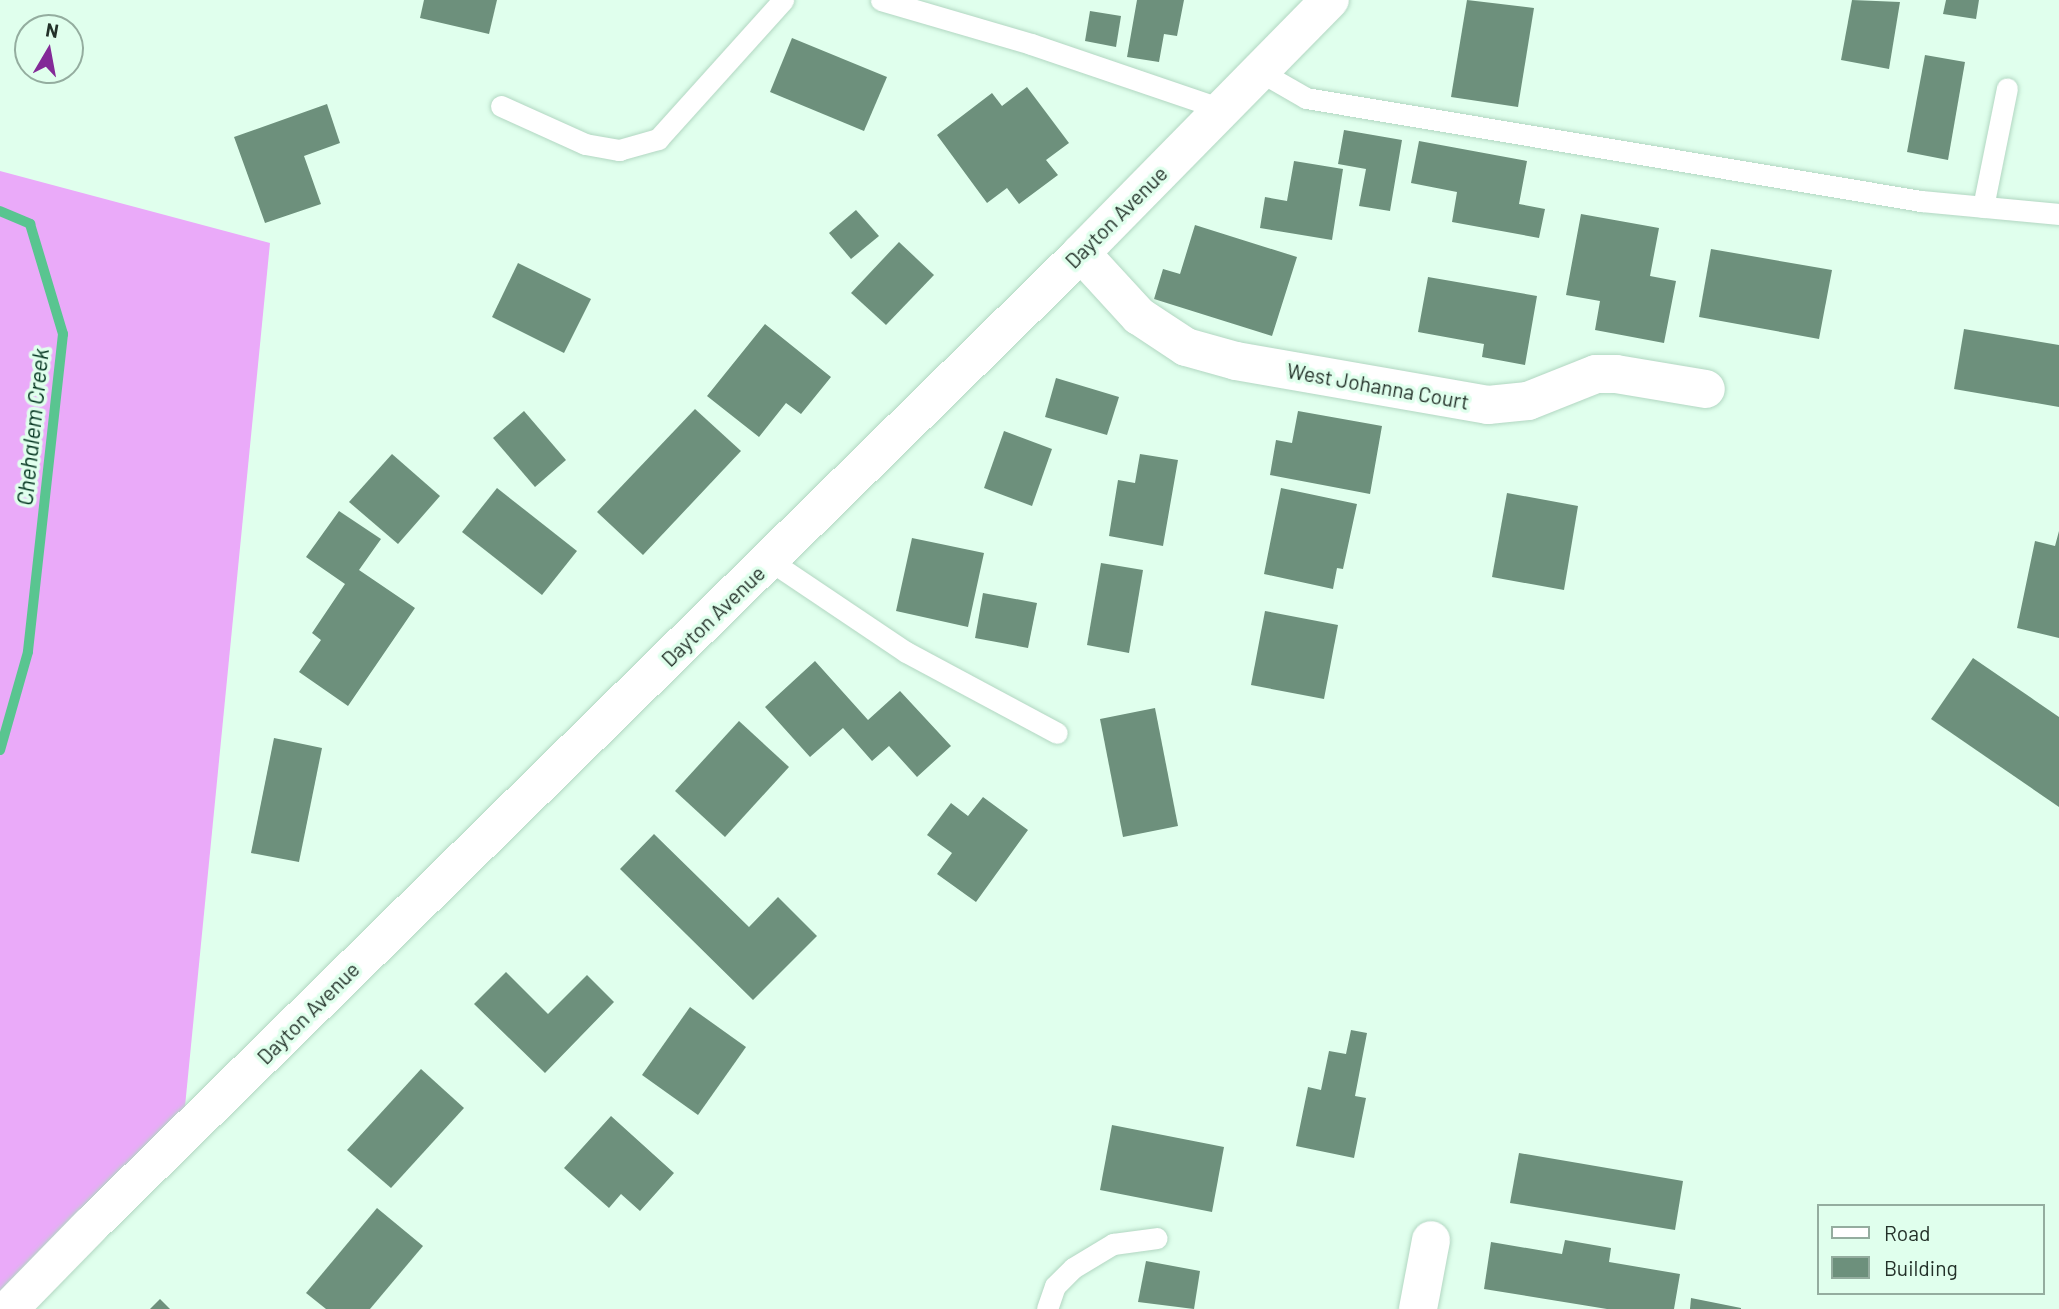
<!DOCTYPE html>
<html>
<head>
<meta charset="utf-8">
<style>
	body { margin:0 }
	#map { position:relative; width:2059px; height:1309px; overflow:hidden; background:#e0ffed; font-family:Barlow,sans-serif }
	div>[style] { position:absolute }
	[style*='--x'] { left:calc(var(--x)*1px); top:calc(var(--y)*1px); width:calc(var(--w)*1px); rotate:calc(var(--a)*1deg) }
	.forest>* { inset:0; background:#eaaaf9 }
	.stream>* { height:10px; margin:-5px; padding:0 5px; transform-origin:5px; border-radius:5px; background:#59c590 }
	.building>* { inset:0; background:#6d907c }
	.roads { filter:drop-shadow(0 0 2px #b2d7c2) drop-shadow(0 0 2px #b2d7c2) }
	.service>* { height:21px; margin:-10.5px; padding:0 10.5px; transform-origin:10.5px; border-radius:10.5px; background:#fff }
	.minor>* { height:38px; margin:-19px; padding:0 19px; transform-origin:19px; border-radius:19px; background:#fff }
	.tertiary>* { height:38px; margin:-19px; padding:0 19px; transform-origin:19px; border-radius:19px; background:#fff }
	span { translate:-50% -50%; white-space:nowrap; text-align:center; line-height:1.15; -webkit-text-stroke:7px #e0ffed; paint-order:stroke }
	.street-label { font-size:21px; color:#233129 }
	.water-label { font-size:23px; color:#043520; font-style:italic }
	.legend { position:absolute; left:1817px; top:1204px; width:228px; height:91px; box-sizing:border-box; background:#e0ffed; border:2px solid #94ad9f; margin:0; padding:9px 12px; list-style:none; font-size:21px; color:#233129 }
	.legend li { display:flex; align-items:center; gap:14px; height:35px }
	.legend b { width:35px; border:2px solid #94ad9f }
	.north { position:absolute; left:14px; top:14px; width:70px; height:70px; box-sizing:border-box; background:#e0ffed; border:2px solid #94ad9f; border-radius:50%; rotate:10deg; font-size:19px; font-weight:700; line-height:28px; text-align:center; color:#233129 }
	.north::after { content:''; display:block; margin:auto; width:24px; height:32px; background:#832a97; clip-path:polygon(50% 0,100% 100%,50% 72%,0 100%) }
</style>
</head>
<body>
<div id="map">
	<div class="forest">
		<div style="clip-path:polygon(0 171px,270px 243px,182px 1137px,0 1309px)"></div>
	</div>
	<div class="stream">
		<div style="--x:0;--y:211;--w:33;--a:23"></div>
		<div style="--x:30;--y:224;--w:115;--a:73.3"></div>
		<div style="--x:63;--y:334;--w:320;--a:96.3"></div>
		<div style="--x:28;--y:652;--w:102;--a:105.9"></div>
	</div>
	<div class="building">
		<div style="clip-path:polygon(424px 0,497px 0,489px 34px,420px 18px)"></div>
		<div style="clip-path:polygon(1137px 0,1184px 0,1177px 36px,1164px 34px,1159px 62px,1127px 57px)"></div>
		<div style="clip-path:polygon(1467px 0,1534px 8px,1518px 107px,1451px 97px)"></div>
		<div style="clip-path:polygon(1852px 0,1900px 2px,1889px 69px,1841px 60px)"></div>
		<div style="clip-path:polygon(1946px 0,1979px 0,1976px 19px,1943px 14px)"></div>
		<div style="clip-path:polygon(1090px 11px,1121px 16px,1116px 47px,1085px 41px)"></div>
		<div style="clip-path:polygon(792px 38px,887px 77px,864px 131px,770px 92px)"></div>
		<div style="clip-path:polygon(1925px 55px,1965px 62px,1948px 160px,1907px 152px)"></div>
		<div style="clip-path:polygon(1027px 87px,1069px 143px,1046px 160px,1058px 175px,1019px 204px,1007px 188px,987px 203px,937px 135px,992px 93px,1002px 106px)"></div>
		<div style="clip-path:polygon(327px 104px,340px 143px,304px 156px,321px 204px,265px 223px,234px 137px)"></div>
		<div style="clip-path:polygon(1344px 130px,1402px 140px,1390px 211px,1359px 206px,1366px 169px,1338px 164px)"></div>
		<div style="clip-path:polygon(1419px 141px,1527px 161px,1519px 204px,1545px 209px,1539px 238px,1452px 222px,1457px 192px,1411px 183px)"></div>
		<div style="clip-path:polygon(1294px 161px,1343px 169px,1332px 240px,1260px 228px,1265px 197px,1287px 201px)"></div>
		<div style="clip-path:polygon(856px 210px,879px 236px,851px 259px,829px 233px)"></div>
		<div style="clip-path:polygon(1581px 214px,1659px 228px,1650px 276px,1676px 281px,1664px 343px,1595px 330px,1600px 301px,1566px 295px)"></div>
		<div style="clip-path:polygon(1195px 225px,1297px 257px,1272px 336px,1154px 299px,1163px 269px,1180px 274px)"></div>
		<div style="clip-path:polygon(899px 242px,934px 275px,886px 325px,851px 293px)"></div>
		<div style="clip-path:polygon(1711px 249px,1832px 270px,1819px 339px,1699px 317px)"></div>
		<div style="clip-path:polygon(518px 263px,591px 299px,564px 353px,492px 317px)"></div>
		<div style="clip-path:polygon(1428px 277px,1537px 296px,1525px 365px,1482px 357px,1484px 344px,1418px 332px)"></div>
		<div style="clip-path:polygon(765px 324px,831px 377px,801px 414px,786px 403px,759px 437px,707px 396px)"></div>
		<div style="clip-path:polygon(1964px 329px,2059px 345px,2059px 407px,1954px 389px)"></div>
		<div style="clip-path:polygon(1056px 378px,1119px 397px,1107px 435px,1045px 417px)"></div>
		<div style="clip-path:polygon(695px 409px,741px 451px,643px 555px,597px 512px)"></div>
		<div style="clip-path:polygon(524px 411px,566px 460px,535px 487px,493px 438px)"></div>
		<div style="clip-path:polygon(1298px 411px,1382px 426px,1370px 494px,1270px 475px,1276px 440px,1292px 443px)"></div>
		<div style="clip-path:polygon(1004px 431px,1052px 449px,1032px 506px,984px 488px)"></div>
		<div style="clip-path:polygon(392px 454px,440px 496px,398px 544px,349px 502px)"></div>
		<div style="clip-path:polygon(1140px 454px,1178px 460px,1163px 546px,1109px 536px,1118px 480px,1135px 483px)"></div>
		<div style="clip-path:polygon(497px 488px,577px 551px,542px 595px,462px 532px)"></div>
		<div style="clip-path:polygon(1281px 488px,1357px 504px,1343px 569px,1337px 568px,1333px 589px,1264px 574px)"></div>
		<div style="clip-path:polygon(1507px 493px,1578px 506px,1564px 590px,1492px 577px)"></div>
		<div style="clip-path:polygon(339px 511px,381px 539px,359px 570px,415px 608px,348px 706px,299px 672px,321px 640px,312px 633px,345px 584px,306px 557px)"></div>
		<div style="clip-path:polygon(2059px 531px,2059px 638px,2017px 628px,2035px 541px,2055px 546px)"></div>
		<div style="clip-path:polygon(912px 538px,984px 553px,968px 627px,896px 611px)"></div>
		<div style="clip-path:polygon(1101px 563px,1143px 570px,1129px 653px,1087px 645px)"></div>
		<div style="clip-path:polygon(983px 593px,1037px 603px,1028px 648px,975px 638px)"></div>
		<div style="clip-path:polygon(1265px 611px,1338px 625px,1324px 699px,1251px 685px)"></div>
		<div style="clip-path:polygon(1973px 658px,2059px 717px,2059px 807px,1931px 719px)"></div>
		<div style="clip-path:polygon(815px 661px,868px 720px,900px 691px,951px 746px,917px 777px,889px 746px,872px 761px,843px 728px,810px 757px,765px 707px)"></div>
		<div style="clip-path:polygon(1155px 708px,1178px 826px,1123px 837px,1100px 719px)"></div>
		<div style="clip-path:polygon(739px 721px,789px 767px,725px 837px,675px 791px)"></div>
		<div style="clip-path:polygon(274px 738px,322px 748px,299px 862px,251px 853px)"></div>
		<div style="clip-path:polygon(983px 797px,1028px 830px,976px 902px,937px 874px,952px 853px,927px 835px,951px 803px,968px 816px)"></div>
		<div style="clip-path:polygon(654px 834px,749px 927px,778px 897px,817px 936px,753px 1000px,620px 869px)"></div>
		<div style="clip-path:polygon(506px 972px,548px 1014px,587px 975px,614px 1002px,545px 1073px,474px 1004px)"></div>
		<div style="clip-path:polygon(690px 1007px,746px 1047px,698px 1115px,642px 1075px)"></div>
		<div style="clip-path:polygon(1351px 1030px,1367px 1033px,1355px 1096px,1366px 1098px,1354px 1158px,1296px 1146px,1308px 1087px,1321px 1090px,1329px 1051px,1346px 1054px)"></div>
		<div style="clip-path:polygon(421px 1069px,464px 1108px,391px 1188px,347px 1150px)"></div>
		<div style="clip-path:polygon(611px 1116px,674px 1173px,640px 1211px,621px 1194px,609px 1208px,564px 1168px)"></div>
		<div style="clip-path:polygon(1112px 1125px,1224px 1147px,1212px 1212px,1100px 1190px)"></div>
		<div style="clip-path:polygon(1519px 1153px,1683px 1181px,1675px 1230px,1510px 1203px)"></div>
		<div style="clip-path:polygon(377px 1208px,423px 1246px,370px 1309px,326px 1309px,306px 1293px)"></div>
		<div style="clip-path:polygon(1565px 1240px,1611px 1248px,1609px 1262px,1680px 1274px,1674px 1309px,1607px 1309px,1484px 1289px,1491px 1242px,1562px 1254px)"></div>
		<div style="clip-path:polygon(1146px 1261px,1200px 1271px,1194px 1309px,1138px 1302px)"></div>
		<div style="clip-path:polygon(1691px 1298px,1741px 1308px,1741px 1309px,1690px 1309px)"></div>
		<div style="clip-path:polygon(160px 1299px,170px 1309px,150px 1309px)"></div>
	</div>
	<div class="roads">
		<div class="service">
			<div style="--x:881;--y:0;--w:156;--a:16.3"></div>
			<div style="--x:1031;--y:44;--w:202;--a:18.8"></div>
			<div style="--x:1259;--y:71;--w:54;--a:29.9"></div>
			<div style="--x:1306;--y:98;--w:624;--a:9.51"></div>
			<div style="--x:1921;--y:201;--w:139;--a:5.4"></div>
			<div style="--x:501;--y:106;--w:92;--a:24.3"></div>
			<div style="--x:585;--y:144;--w:35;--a:10"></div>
			<div style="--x:619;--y:150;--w:41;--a:-15.8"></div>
			<div style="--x:658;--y:139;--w:187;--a:-48"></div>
			<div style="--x:1983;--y:207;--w:121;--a:-78.6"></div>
			<div style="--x:769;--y:560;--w:165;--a:33.9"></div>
			<div style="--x:906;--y:652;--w:171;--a:28.2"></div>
			<div style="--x:1047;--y:1309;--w:24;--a:-71"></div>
			<div style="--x:1055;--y:1286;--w:25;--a:-45"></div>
			<div style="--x:1073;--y:1268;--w:47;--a:-31"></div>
			<div style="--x:1113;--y:1244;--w:44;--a:-7.8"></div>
		</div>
		<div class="minor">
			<div style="--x:1081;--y:253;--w:86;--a:47.4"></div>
			<div style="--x:1139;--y:316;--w:56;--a:33.4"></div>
			<div style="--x:1186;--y:347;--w:52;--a:15.6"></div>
			<div style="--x:1236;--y:361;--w:256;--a:9.9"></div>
			<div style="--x:1488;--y:405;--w:40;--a:-5.7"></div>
			<div style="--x:1528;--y:401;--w:73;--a:-21.7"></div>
			<div style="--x:1596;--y:374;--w:20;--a:0"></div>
			<div style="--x:1616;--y:374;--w:91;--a:9.5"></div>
			<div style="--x:1418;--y:1309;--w:70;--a:-79.3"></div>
		</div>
		<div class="tertiary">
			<div style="--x:9;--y:1309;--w:116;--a:-45.7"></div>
			<div style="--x:90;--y:1226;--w:1389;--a:-44.47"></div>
			<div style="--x:1081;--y:253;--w:355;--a:-45.5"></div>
		</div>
	</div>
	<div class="street-label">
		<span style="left:1116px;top:217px;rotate:-45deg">Dayton Avenue</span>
		<span style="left:1378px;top:386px;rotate:10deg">West Johanna Court</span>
		<span style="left:713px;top:616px;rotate:-44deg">Dayton Avenue</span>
		<span style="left:308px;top:1013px;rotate:-45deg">Dayton Avenue</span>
	</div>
	<div class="water-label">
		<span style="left:32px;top:427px;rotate:-84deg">Chehalem Creek</span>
	</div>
	<ul class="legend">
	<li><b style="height:9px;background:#fff"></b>Road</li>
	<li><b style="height:19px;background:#6d907c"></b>Building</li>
	</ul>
	<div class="north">N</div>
</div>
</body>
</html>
